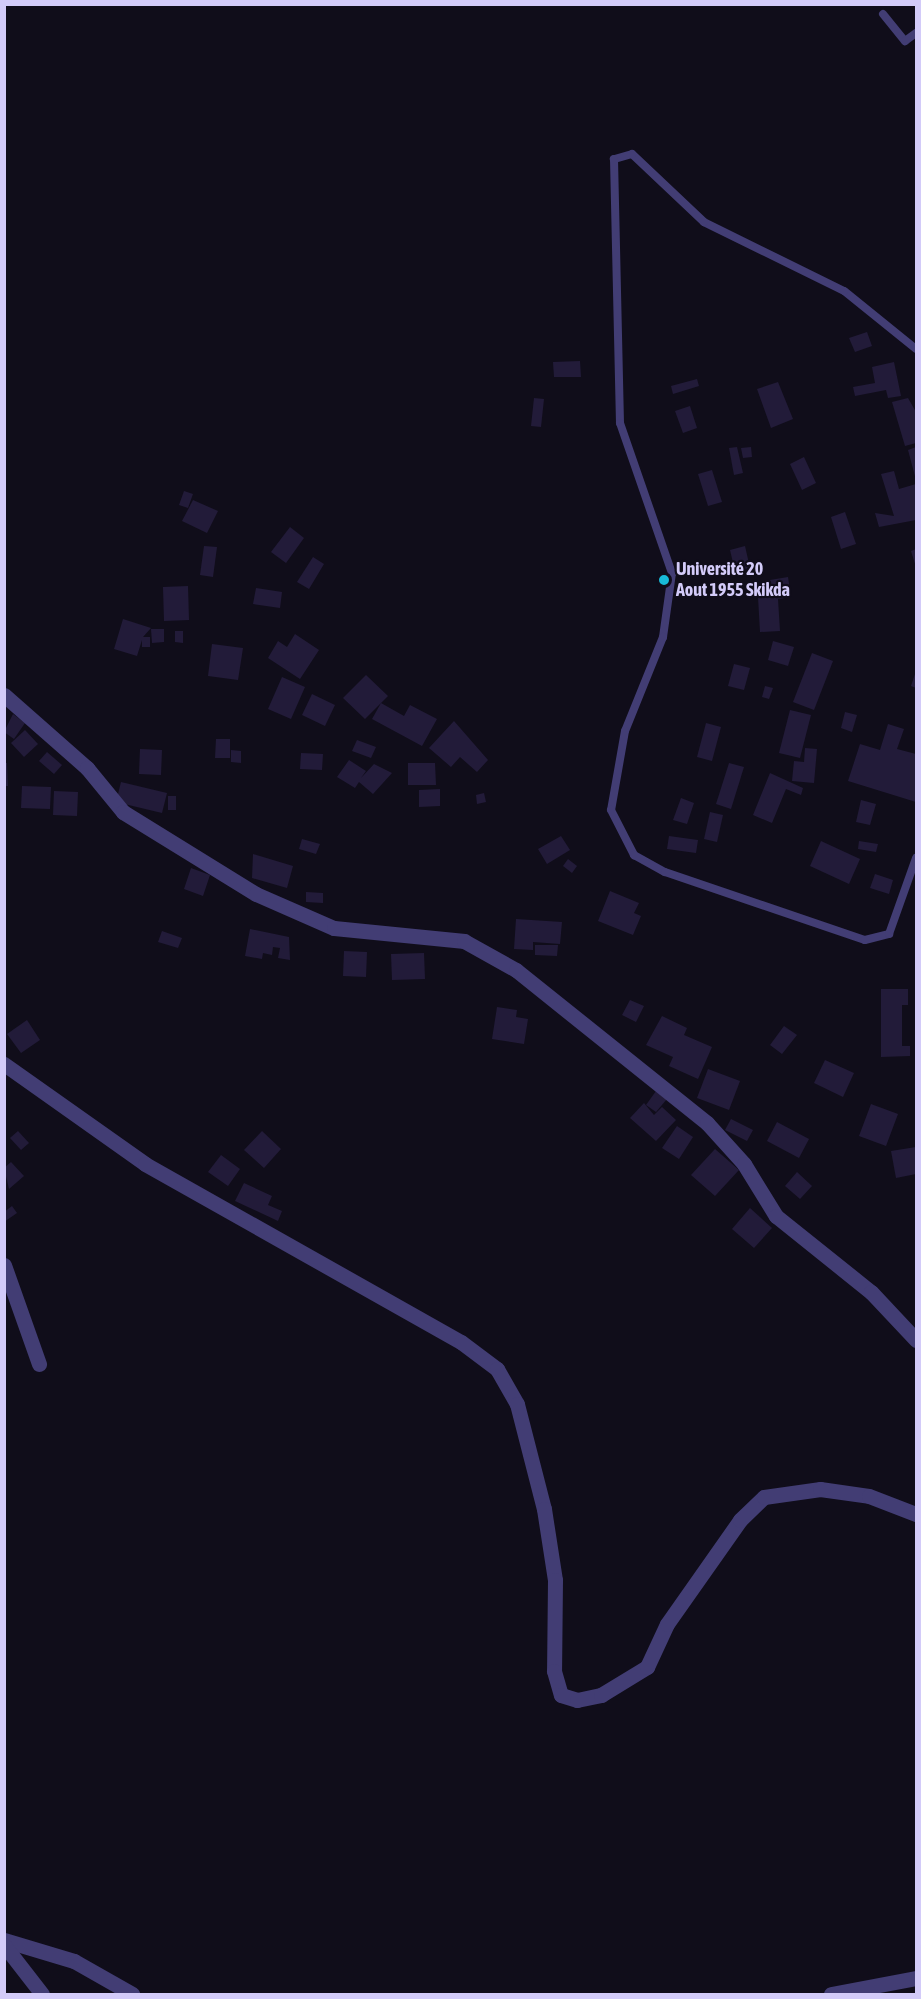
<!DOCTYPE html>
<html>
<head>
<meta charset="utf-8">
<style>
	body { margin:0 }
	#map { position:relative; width:921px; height:1999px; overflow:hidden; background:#100d1a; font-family:"Asap Condensed",sans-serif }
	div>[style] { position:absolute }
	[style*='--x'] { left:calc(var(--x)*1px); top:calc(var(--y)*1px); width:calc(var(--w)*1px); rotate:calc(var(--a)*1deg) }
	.building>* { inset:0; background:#221b39 }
	.lane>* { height:8px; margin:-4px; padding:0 4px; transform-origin:4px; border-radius:4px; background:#423d74 }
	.street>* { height:15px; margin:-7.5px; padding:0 7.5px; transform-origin:7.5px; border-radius:7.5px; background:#423d74 }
	.dots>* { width:16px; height:16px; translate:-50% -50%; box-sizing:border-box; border:3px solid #100d1a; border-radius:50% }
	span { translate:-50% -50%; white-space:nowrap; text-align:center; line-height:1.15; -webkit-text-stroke:4.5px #100d1a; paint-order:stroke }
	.poi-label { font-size:18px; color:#d3cbf9; font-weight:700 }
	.left { translate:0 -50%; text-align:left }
	.frame { position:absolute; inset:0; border:6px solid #d3cbf9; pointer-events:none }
</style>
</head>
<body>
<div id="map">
	<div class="building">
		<div style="clip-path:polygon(867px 332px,872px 346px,855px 352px,849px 338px)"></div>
		<div style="clip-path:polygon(580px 361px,581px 377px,554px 377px,553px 362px)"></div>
		<div style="clip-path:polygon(894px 362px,901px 396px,888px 398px,886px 390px,855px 396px,853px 387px,875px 383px,872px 367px)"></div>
		<div style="clip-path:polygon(697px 379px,699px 386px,673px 394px,671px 386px)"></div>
		<div style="clip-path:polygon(778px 382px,793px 419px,771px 428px,757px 389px)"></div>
		<div style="clip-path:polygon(534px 398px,544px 399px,541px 427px,531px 426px)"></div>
		<div style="clip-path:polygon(908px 398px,916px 412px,916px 443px,905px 446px,892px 402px)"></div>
		<div style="clip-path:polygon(690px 406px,697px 428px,683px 433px,675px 411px)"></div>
		<div style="clip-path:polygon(737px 447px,743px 473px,734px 475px,729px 448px)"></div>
		<div style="clip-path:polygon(751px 447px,752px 457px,743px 458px,741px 448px)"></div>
		<div style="clip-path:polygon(916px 447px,916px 480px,908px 450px)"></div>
		<div style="clip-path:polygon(804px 457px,816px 483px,802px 490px,790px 464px)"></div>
		<div style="clip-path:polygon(712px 470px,722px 502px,708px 506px,698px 474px)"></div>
		<div style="clip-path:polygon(894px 471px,899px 489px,916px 484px,916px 520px,879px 527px,875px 513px,894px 516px,881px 474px)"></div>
		<div style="clip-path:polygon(184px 491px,193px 494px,188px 508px,179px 505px)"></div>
		<div style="clip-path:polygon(193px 500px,218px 511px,207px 533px,182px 521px)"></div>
		<div style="clip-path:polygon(845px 512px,856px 544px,841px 549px,831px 517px)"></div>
		<div style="clip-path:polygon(290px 527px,304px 538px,286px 563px,271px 552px)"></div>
		<div style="clip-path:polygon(204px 546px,217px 547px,213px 577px,200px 575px)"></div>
		<div style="clip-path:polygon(745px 546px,750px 568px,735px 571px,730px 550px)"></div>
		<div style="clip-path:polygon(916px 549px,916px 567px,911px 551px)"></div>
		<div style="clip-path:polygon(313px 557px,324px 564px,309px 589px,297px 582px)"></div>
		<div style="clip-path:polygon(788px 577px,791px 597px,778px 599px,780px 631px,760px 632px,758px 597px,772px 596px,770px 580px)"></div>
		<div style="clip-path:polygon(188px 586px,189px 620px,164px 621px,163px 587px)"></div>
		<div style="clip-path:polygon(256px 588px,282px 592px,280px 608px,253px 604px)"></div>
		<div style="clip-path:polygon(123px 619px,151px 628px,143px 637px,150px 637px,150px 647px,142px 647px,142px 640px,137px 656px,114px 649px)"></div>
		<div style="clip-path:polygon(151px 629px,164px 629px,164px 642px,152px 643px)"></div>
		<div style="clip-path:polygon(175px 631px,183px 631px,183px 643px,175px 642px)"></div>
		<div style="clip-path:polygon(295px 634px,319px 650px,300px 679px,268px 658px,278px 641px,287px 647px)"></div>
		<div style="clip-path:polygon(773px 641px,794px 647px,788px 666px,768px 660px)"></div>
		<div style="clip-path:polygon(212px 644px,243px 648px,238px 680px,208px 676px)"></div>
		<div style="clip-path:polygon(812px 653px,833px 661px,814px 710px,793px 702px)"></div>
		<div style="clip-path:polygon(734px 664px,750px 668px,744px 690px,728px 686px)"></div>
		<div style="clip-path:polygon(916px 671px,916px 688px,911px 686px)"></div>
		<div style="clip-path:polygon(366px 675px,388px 696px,381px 703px,404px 716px,410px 705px,437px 719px,422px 746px,372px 719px,381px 703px,365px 719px,343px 698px)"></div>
		<div style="clip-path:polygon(282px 677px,305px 687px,291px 719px,268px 709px)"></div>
		<div style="clip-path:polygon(765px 686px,773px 688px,769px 699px,762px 697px)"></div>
		<div style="clip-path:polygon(312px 694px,335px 705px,325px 726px,302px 715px)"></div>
		<div style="clip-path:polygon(790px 710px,811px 715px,800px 758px,779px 753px)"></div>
		<div style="clip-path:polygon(845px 712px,857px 715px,852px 732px,841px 728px)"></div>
		<div style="clip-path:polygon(13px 714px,25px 723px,14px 739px,4px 732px)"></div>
		<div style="clip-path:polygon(454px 721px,488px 760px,477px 772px,460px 757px,451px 767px,429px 748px)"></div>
		<div style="clip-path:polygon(706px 723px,721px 727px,712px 761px,697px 757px)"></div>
		<div style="clip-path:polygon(888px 724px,904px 729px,897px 749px,916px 754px,916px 802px,848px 781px,860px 744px,880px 750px)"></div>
		<div style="clip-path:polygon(25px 730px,38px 744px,24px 757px,11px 743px)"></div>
		<div style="clip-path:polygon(216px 739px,230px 739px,230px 758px,215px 758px)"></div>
		<div style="clip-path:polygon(357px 740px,376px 747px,371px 758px,352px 751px)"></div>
		<div style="clip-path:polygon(805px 748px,817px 749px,814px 783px,792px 781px,794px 761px,804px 762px)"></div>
		<div style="clip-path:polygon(140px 749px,162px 750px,161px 775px,139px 774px)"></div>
		<div style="clip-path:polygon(231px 750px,241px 751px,241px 763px,231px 762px)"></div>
		<div style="clip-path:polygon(47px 752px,62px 765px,54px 774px,39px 761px)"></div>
		<div style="clip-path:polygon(301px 753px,323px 754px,322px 770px,300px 769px)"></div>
		<div style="clip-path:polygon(349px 760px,366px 771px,361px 778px,374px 764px,392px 773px,373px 794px,359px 782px,355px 788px,337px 777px)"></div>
		<div style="clip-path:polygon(4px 763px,7px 763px,8px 786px,4px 786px)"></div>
		<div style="clip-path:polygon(408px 763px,435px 763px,436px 785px,408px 785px)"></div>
		<div style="clip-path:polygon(729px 763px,744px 767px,731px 809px,716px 804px)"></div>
		<div style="clip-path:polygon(770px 773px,803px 788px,801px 795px,786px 789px,772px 823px,753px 815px)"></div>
		<div style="clip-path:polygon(121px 782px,167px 793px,162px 813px,116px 802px)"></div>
		<div style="clip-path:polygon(22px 786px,51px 787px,50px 809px,21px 808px)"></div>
		<div style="clip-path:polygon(440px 789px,440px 806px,419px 807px,419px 790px)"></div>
		<div style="clip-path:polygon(54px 791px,78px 792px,77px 816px,53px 815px)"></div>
		<div style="clip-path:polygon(484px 793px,486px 802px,477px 804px,476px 795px)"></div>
		<div style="clip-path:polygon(168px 796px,176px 796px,176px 810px,168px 810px)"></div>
		<div style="clip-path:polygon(681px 798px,694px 803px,687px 824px,673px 820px)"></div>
		<div style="clip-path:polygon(861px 800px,876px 804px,870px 825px,856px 822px)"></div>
		<div style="clip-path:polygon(710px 812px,723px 815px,717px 842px,704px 839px)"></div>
		<div style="clip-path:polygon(561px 836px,570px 850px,547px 864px,538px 849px)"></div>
		<div style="clip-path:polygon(669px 836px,698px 840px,696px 853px,667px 849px)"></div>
		<div style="clip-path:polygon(302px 839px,320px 844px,316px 854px,299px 849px)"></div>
		<div style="clip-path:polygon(821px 841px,860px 859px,849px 884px,810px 866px)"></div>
		<div style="clip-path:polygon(859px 841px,878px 844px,876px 852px,858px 849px)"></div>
		<div style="clip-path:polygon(253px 854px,293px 866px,287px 888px,252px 878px)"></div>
		<div style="clip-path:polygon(568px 859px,577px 866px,572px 873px,563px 866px)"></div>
		<div style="clip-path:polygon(191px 868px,210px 875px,203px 896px,184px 889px)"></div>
		<div style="clip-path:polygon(875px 874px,893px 880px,889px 894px,870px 888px)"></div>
		<div style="clip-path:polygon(610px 891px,639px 903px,634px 913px,641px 916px,633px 935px,598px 921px)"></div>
		<div style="clip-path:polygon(306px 892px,323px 893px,323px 903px,306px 902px)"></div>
		<div style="clip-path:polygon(516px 919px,562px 922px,560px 944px,533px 942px,533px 950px,514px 949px)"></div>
		<div style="clip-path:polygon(250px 929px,289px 937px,290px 960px,278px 958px,280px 948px,273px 947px,272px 955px,263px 953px,262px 959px,245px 956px)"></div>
		<div style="clip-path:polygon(162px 931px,182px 938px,178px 948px,158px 942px)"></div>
		<div style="clip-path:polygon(535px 945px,558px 945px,557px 956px,535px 955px)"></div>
		<div style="clip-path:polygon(344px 951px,367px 952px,366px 977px,343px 976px)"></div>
		<div style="clip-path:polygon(424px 953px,425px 979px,392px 980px,391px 954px)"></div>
		<div style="clip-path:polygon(881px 989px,908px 989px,908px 1005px,902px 1005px,902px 1046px,910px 1046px,910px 1056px,881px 1057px)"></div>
		<div style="clip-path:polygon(630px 1000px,644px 1006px,636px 1022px,622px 1015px)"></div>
		<div style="clip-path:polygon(497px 1007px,517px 1010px,516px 1017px,528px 1019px,524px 1044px,492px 1039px)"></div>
		<div style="clip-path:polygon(662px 1016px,687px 1028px,684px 1035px,712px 1047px,698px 1079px,669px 1066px,673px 1057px,646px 1045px)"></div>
		<div style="clip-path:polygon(27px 1020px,40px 1040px,21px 1053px,7px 1034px)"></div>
		<div style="clip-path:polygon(784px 1026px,797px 1035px,782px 1054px,770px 1045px)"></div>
		<div style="clip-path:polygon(825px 1060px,854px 1073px,843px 1097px,814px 1083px)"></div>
		<div style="clip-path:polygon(708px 1069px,740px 1081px,729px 1110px,697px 1098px)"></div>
		<div style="clip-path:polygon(656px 1091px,667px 1099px,656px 1112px,646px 1105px)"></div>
		<div style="clip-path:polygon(644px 1103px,654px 1115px,662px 1107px,676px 1120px,656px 1141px,630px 1118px)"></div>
		<div style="clip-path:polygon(871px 1104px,898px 1114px,886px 1146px,859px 1136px)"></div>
		<div style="clip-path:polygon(731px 1119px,753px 1130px,747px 1141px,725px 1130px)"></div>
		<div style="clip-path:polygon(777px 1122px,809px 1139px,799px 1158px,767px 1141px)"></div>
		<div style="clip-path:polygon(677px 1126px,693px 1137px,679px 1159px,662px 1148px)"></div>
		<div style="clip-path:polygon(18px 1131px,29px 1143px,21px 1150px,10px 1138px)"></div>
		<div style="clip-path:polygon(262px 1131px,281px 1149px,264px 1168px,244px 1150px)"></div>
		<div style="clip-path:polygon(916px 1147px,916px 1174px,896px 1178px,891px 1151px)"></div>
		<div style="clip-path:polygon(715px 1149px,739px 1170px,715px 1196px,691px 1175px)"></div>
		<div style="clip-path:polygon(221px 1155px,240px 1169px,228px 1186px,208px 1172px)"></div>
		<div style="clip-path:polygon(11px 1162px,24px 1176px,9px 1189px,4px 1168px)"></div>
		<div style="clip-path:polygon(797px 1172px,812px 1186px,800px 1199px,785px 1186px)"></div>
		<div style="clip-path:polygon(244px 1183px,272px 1196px,268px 1205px,282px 1211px,278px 1221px,235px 1201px)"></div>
		<div style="clip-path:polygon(12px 1206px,17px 1213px,4px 1222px,4px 1212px)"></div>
		<div style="clip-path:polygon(750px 1208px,772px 1228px,754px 1248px,732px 1229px)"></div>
	</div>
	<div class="lane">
		<div style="--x:883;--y:14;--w:35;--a:51"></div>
		<div style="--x:905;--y:41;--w:14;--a:-36"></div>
		<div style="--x:916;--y:349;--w:92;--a:-141.1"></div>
		<div style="--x:844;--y:291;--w:156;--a:-153.8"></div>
		<div style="--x:704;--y:222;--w:99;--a:-136.6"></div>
		<div style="--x:632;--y:154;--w:19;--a:164"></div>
		<div style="--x:614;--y:159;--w:264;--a:88.7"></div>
		<div style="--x:620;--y:423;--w:159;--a:70.9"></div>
		<div style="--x:672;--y:573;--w:65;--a:98"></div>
		<div style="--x:663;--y:637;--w:101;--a:112"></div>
		<div style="--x:625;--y:731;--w:80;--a:100"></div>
		<div style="--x:611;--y:810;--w:51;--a:62.9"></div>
		<div style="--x:634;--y:855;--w:35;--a:29"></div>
		<div style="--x:665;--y:872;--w:211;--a:18.8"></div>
		<div style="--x:865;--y:940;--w:25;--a:-14"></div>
		<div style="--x:889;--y:934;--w:81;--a:-70.4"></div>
	</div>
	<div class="street">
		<div style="--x:4;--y:695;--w:111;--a:41.3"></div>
		<div style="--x:87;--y:768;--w:57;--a:50.7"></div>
		<div style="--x:123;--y:812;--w:156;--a:31.7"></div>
		<div style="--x:256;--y:894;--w:85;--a:23.6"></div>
		<div style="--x:334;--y:928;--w:131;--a:5.7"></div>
		<div style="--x:464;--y:941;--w:60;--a:29.1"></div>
		<div style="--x:516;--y:970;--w:245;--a:38.7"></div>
		<div style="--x:707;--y:1123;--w:55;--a:47.9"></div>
		<div style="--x:744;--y:1164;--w:61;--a:58.4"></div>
		<div style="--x:776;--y:1216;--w:122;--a:38.7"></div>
		<div style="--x:871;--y:1292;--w:66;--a:46.8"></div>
		<div style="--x:4;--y:1064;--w:173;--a:35.3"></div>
		<div style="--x:145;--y:1164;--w:363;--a:29.4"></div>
		<div style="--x:461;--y:1342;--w:45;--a:36.9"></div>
		<div style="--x:497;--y:1369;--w:40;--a:60.3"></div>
		<div style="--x:517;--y:1404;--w:108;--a:75.6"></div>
		<div style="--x:544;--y:1509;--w:72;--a:81.2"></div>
		<div style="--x:555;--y:1580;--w:91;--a:90.6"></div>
		<div style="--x:554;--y:1671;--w:25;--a:74"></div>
		<div style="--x:561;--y:1695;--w:17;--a:17"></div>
		<div style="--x:577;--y:1700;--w:25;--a:-12"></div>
		<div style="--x:601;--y:1695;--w:54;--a:-31.3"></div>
		<div style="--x:647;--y:1667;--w:47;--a:-65.1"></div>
		<div style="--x:667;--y:1624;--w:127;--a:-54.9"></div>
		<div style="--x:740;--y:1520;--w:33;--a:-44"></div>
		<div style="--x:764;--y:1497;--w:57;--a:-8.1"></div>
		<div style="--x:820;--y:1489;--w:49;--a:8.1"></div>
		<div style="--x:869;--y:1496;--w:50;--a:21"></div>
		<div style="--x:4;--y:1265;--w:105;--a:70.5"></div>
		<div style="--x:4;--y:1940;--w:73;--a:16.7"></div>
		<div style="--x:74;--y:1961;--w:67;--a:29.6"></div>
		<div style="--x:4;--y:1945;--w:62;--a:52.2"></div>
		<div style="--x:831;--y:1994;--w:86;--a:-10.7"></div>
	</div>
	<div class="dots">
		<div style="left:664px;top:580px;background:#18bad8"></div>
	</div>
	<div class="poi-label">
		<span class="left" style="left:676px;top:580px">Université 20<br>Aout 1955 Skikda</span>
	</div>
	<div class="frame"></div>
</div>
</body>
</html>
